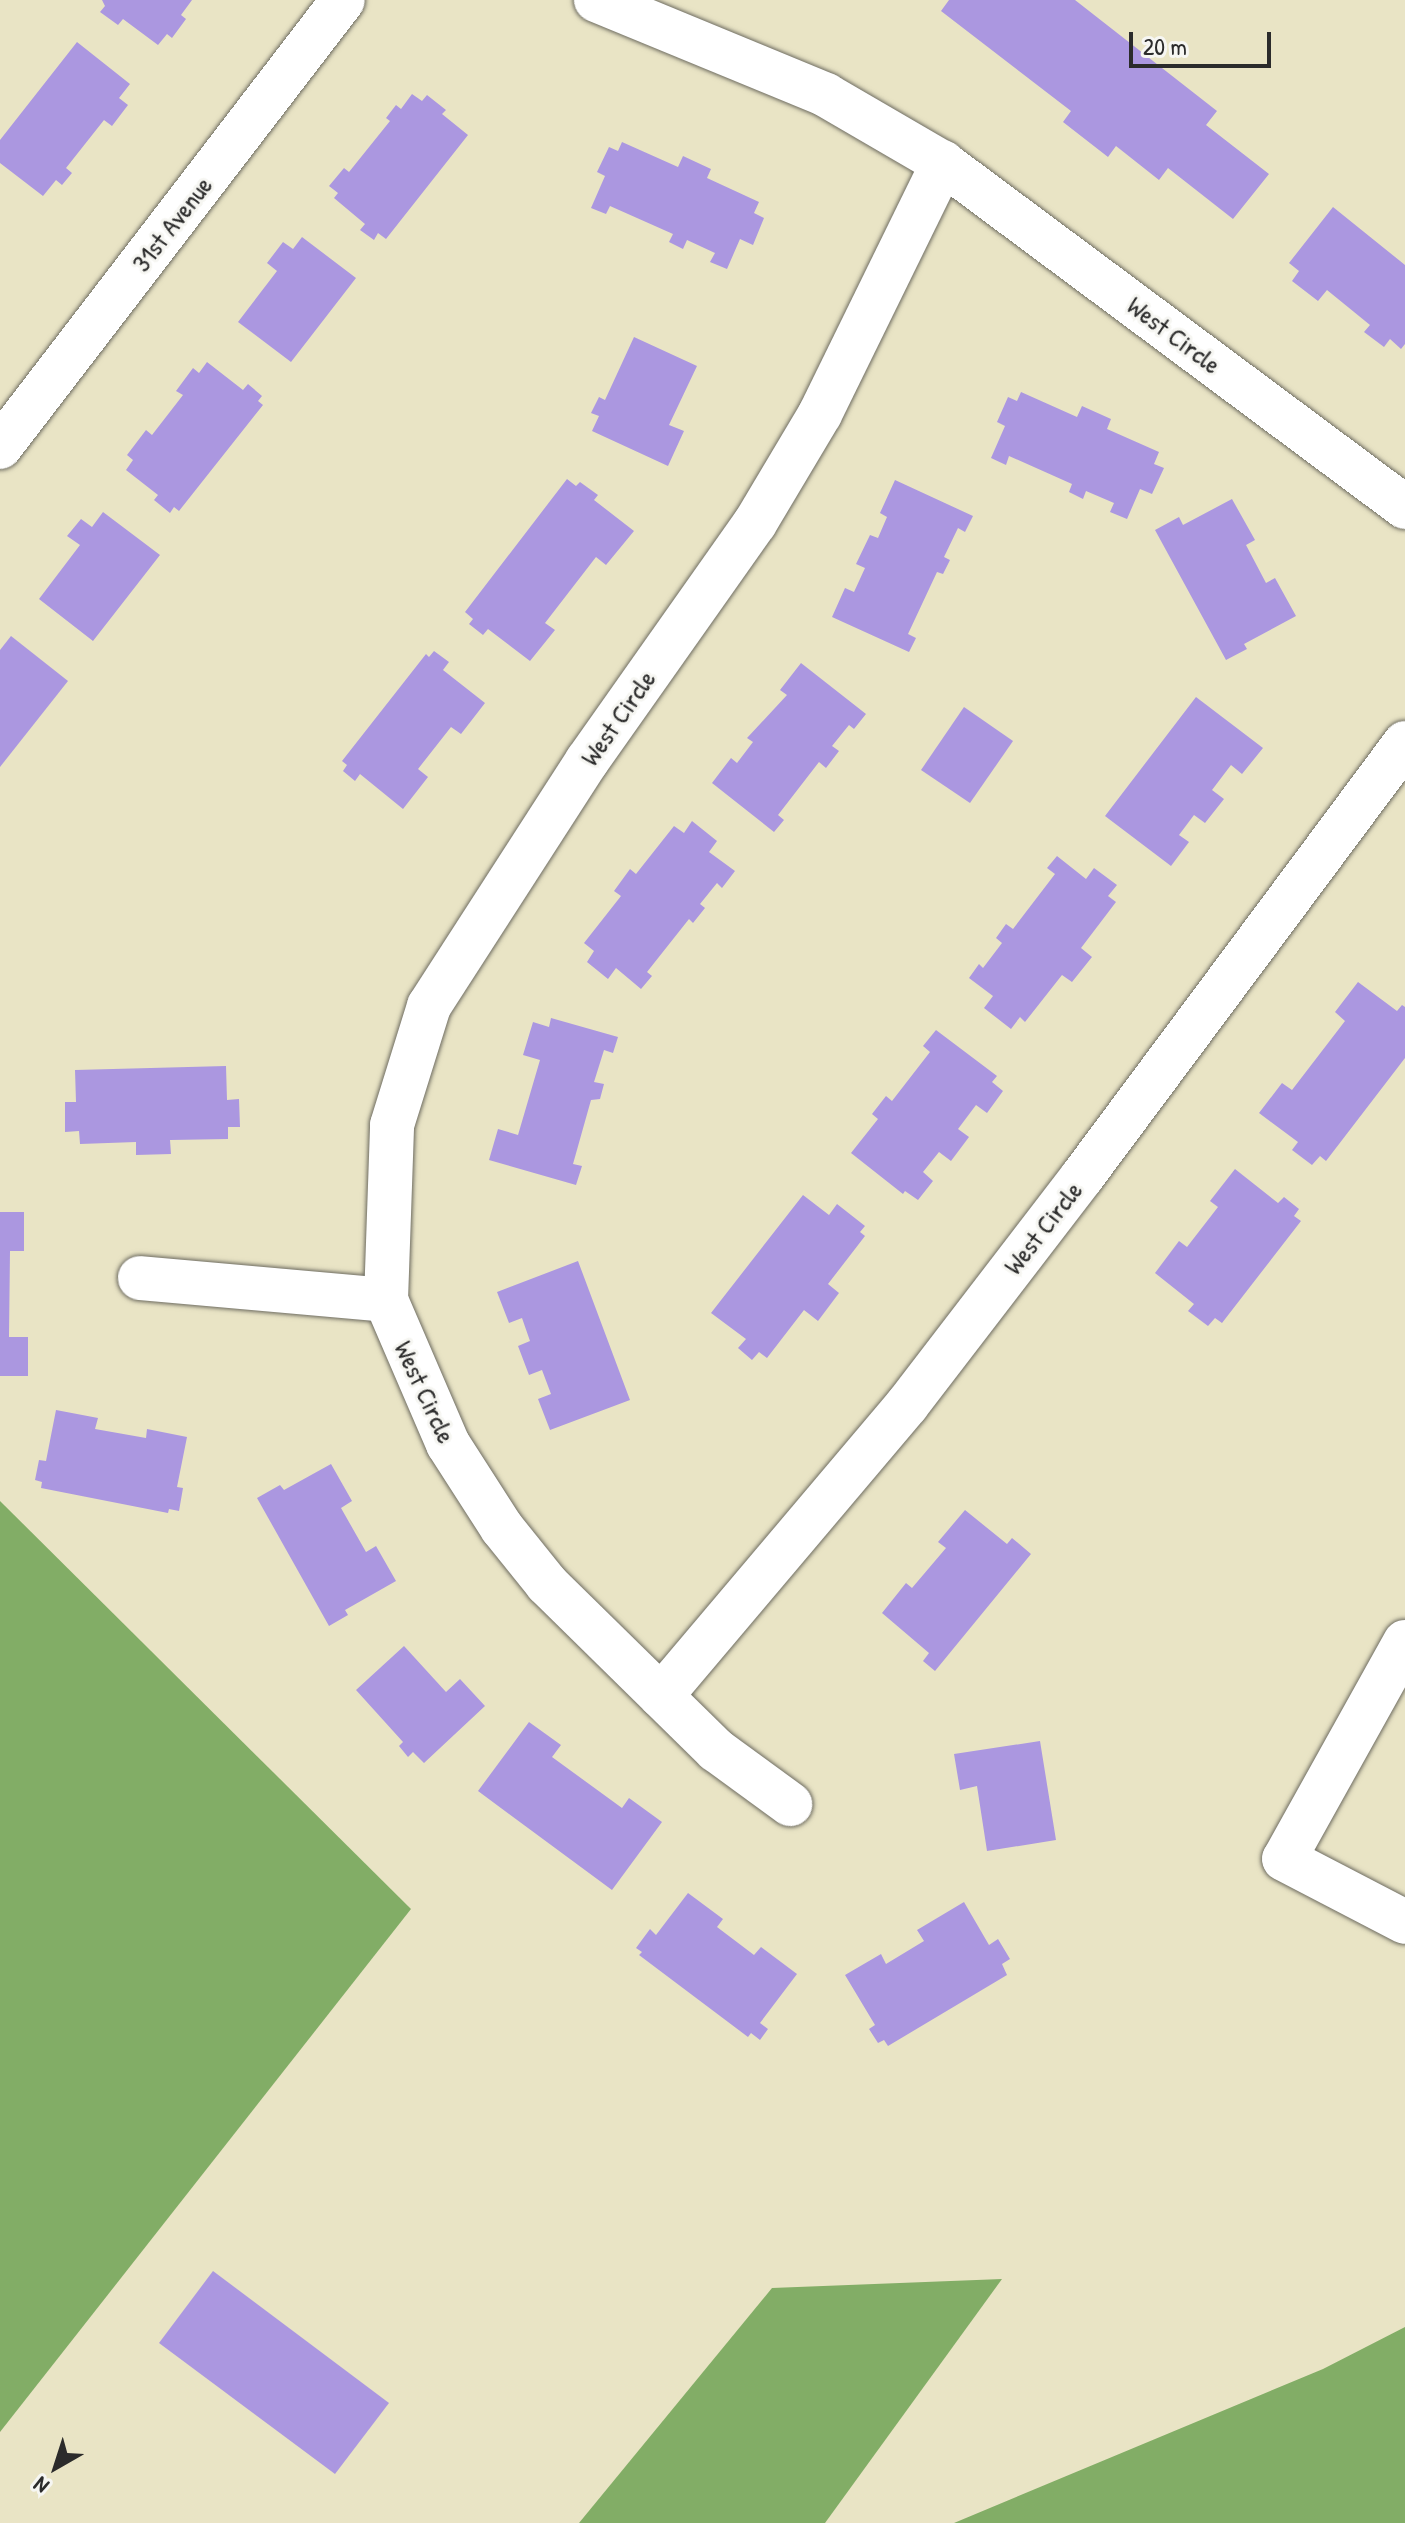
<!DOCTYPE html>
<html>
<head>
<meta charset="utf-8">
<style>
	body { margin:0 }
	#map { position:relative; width:1405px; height:2523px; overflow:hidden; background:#e9e4c5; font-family:"Patrick Hand",sans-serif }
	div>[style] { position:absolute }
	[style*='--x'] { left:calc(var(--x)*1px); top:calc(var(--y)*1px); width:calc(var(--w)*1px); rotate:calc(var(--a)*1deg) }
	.forest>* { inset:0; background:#82ad66 }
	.building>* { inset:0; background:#ab97e0 }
	.roads { filter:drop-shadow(0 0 2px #6e6c61) drop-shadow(0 0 2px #6e6c61) }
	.minor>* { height:44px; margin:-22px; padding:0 22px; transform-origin:22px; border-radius:22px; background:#fff }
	span { translate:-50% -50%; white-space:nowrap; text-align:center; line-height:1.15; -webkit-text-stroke:6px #f6f6f2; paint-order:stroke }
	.street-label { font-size:26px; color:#2b2b2b }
	.north { position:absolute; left:16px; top:2427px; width:80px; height:80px; -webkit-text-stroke:6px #f6f6f2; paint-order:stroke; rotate:219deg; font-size:22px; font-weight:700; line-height:32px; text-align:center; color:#2b2b2b }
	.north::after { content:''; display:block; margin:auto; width:28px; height:36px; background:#2b2b2b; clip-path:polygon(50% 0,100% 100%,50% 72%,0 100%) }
	.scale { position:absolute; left:1129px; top:32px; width:142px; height:36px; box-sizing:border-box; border:4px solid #2b2b2b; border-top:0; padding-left:10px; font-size:24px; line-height:28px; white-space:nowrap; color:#2b2b2b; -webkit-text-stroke:6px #f6f6f2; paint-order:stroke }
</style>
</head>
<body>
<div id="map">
	<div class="forest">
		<div style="clip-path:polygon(0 1501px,411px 1909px,0 2432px)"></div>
		<div style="clip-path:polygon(1002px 2279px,825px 2523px,579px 2523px,772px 2288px)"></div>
		<div style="clip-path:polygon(1405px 2327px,1405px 2523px,954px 2523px,1323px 2369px)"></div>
	</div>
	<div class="building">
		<div style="clip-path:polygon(102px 0,192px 0,181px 15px,186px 19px,172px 38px,167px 34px,158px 45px,123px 19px,118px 25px,100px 12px,105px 6px)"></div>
		<div style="clip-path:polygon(949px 0,1075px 0,1217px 111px,1206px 125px,1269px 174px,1233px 219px,1168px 168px,1159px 180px,1116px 146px,1108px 157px,1063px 122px,1071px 111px,941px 11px)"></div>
		<div style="clip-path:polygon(77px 42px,130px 84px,119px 98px,128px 105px,112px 126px,104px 120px,66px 168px,72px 173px,62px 185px,56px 180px,43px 196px,0 163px,0 140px)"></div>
		<div style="clip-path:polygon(412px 94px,422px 101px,427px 95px,446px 110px,442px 114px,468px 135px,386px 239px,378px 233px,374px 240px,360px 230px,365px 224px,334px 198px,338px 193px,329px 186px,344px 168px,349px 172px,390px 121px,386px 118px,396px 105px,401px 109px)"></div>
		<div style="clip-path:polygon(622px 142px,678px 167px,683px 156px,711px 169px,707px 178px,759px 202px,754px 213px,764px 218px,753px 245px,740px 239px,727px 269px,710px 262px,715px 253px,687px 240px,683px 249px,669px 242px,673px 234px,610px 206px,606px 214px,591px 208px,605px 176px,597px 172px,609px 147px,618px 151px)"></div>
		<div style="clip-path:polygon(1333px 207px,1405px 265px,1405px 344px,1401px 349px,1390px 339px,1384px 347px,1364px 332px,1370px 325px,1327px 290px,1318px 301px,1292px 281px,1299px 271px,1289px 263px)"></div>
		<div style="clip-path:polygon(302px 237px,356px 278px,291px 362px,238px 322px,277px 271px,267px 263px,283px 242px,293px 249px)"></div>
		<div style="clip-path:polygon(634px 337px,697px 366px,669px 425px,684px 431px,668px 466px,592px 431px,599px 416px,591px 413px,599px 397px,605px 400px)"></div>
		<div style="clip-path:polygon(207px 362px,243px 390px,248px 384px,262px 396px,258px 401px,263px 405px,179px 511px,174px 507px,170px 513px,154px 500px,158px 495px,126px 470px,133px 460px,127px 455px,146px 430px,152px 435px,183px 395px,176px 391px,193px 368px,199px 373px)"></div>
		<div style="clip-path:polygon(1021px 392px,1077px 417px,1082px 406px,1111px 419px,1107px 429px,1159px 452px,1154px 464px,1164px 468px,1152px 494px,1140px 489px,1127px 519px,1110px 512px,1114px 503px,1086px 491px,1083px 499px,1069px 492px,1072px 484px,1009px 456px,1006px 465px,991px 458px,1005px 426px,997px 422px,1008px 397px,1017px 401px)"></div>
		<div style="clip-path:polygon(567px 479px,576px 486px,580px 482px,598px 495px,594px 500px,634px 531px,606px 565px,596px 557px,545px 623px,555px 630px,530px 661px,488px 629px,483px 635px,469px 624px,473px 619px,465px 612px)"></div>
		<div style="clip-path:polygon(895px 480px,973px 516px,965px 532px,958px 528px,944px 557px,950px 560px,943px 574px,937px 572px,908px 634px,916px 638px,909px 652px,832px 617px,845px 588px,854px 592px,865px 568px,856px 564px,870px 535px,878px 538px,887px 517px,880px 513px)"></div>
		<div style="clip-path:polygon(1232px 499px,1255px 540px,1246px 545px,1266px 583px,1275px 578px,1296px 616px,1244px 644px,1247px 649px,1226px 660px,1155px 530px,1179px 517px,1183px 525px)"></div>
		<div style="clip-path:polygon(103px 512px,160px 555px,93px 641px,39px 599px,80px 545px,67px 536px,81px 519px,92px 527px)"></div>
		<div style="clip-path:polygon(11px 636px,68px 681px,0 767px,0 650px)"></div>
		<div style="clip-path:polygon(434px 651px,449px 662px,443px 670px,485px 703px,461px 734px,451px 727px,418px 769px,428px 777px,403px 809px,360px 774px,355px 781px,343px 771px,347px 765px,342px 761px,426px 654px,429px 657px)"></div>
		<div style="clip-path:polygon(801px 663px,866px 714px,854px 729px,849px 725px,832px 746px,839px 751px,826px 768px,819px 762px,778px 815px,784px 820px,774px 832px,712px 783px,731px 758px,737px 763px,753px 742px,747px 738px,787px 695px,780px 690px)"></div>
		<div style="clip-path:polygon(1196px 697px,1263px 748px,1242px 774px,1231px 765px,1212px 790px,1224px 799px,1205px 823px,1194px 815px,1179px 835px,1189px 842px,1171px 866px,1105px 816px)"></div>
		<div style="clip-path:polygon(964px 707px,1013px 741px,970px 803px,921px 770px)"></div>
		<div style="clip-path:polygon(692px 821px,717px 841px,709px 852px,735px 871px,722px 888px,717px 883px,700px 904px,705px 908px,693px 923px,689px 919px,647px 972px,652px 976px,641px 989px,616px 968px,608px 979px,587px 962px,594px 951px,584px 943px,621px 896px,614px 891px,630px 869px,636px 874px,674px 826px,684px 833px)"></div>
		<div style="clip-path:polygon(1057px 856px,1086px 879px,1094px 868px,1117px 885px,1108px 896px,1116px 902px,1081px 948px,1092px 957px,1072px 982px,1062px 975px,1025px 1022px,1020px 1017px,1011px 1029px,984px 1008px,993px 996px,969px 978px,979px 964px,983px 968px,1002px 943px,996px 938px,1006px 924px,1013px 929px,1055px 874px,1047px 868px)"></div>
		<div style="clip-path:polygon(1358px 982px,1397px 1011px,1402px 1005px,1405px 1007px,1405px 1058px,1326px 1161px,1320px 1156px,1312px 1165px,1292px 1150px,1298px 1142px,1259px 1113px,1282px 1083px,1292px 1090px,1345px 1021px,1335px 1012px)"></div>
		<div style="clip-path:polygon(551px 1018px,618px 1037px,613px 1053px,604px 1050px,594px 1082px,604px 1084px,600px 1099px,591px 1100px,573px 1164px,582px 1166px,576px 1185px,489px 1160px,498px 1129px,518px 1135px,540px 1060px,523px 1055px,533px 1022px,549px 1027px)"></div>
		<div style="clip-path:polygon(936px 1030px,997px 1076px,992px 1082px,1003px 1091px,987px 1113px,976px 1105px,958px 1129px,969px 1137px,951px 1161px,939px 1152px,923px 1172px,933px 1181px,918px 1200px,905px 1191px,903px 1194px,851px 1153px,878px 1119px,872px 1114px,886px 1096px,892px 1101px,930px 1052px,923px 1046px)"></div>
		<div style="clip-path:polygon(226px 1066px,227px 1100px,239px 1099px,240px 1127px,228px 1127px,228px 1139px,170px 1140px,171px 1154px,136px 1155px,136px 1142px,80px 1144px,79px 1131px,65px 1132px,65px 1102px,76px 1102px,75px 1070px)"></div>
		<div style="clip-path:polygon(1235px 1169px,1278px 1203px,1284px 1197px,1299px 1209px,1294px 1216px,1301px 1221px,1222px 1323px,1215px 1318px,1208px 1326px,1188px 1311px,1194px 1304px,1155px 1273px,1179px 1241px,1187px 1247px,1218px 1207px,1210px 1201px)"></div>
		<div style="clip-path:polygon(803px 1195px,829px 1215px,837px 1204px,865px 1226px,860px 1232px,865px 1236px,828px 1284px,839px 1293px,818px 1321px,804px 1310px,767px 1358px,759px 1352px,752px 1360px,738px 1348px,746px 1339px,711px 1313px)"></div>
		<div style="clip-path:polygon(0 1212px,24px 1212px,24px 1251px,10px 1251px,9px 1337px,28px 1337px,28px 1376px,0 1376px)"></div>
		<div style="clip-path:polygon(578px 1261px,630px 1400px,550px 1430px,538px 1399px,551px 1394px,542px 1370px,529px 1375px,518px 1346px,530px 1341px,522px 1318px,509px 1323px,497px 1292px)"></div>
		<div style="clip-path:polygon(56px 1410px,98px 1418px,95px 1429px,146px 1438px,147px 1429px,187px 1437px,177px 1487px,183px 1488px,179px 1511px,169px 1509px,168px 1513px,41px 1488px,42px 1482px,35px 1480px,39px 1460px,46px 1461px)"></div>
		<div style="clip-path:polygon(331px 1464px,352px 1501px,341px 1508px,366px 1552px,376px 1546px,396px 1581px,345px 1610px,348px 1615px,329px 1626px,257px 1498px,280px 1485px,284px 1490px)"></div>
		<div style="clip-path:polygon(965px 1510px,1007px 1544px,1012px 1538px,1031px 1554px,935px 1671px,923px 1661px,929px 1653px,882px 1613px,906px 1583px,912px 1588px,946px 1548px,938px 1542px)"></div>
		<div style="clip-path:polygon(404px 1646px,446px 1692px,460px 1679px,485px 1706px,424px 1763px,413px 1752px,408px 1757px,399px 1746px,403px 1742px,356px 1690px)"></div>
		<div style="clip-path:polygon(529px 1722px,561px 1745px,552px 1757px,622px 1808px,629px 1798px,662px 1822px,612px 1890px,478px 1791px)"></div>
		<div style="clip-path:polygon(1040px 1741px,1056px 1840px,987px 1851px,977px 1786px,960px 1790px,954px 1754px)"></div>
		<div style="clip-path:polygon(688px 1893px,723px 1919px,717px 1927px,754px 1955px,761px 1947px,797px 1974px,760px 2023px,768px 2029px,760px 2040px,751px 2033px,748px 2037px,639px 1955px,642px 1952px,636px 1948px,650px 1929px,656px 1935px)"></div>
		<div style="clip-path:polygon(964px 1902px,989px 1945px,998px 1939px,1010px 1959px,1002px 1964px,1007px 1975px,888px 2046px,884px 2040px,878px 2043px,869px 2029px,875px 2025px,845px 1975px,881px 1954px,886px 1964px,924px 1941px,917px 1930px)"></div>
		<div style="clip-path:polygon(213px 2271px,389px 2403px,335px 2474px,159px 2343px)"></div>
	</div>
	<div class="roads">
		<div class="minor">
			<div style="--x:596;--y:0;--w:249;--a:22.4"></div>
			<div style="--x:826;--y:95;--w:135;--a:30.2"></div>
			<div style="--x:943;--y:163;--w:576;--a:36.67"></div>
			<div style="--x:0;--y:447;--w:563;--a:-52.5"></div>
			<div style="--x:140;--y:1278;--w:247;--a:5.1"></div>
			<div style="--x:386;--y:1300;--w:157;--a:66.7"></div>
			<div style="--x:448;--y:1444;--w:100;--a:57.3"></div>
			<div style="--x:502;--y:1528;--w:72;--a:51.2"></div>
			<div style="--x:547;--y:1584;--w:237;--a:44.5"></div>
			<div style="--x:716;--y:1750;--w:92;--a:36.1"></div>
			<div style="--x:386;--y:1300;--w:175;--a:-88"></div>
			<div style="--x:392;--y:1125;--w:125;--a:-72.7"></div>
			<div style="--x:429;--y:1006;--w:292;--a:-57.2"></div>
			<div style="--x:587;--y:761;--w:291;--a:-54.8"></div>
			<div style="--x:755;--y:523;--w:127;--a:-59.2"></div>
			<div style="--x:820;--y:414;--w:280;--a:-63.9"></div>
			<div style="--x:1405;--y:1642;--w:248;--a:119.1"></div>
			<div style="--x:1284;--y:1859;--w:136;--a:27.5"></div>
			<div style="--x:661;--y:1696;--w:381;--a:-49.8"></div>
			<div style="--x:907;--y:1405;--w:287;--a:-52.5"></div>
			<div style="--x:1082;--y:1177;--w:541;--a:-53.34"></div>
		</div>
	</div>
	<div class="street-label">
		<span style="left:172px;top:224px;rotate:-52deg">31st Avenue</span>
		<span style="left:1174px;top:335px;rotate:37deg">West Circle</span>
		<span style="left:618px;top:718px;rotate:-55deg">West Circle</span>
		<span style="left:1043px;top:1228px;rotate:-52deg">West Circle</span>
		<span style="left:425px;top:1392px;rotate:65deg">West Circle</span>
	</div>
	<div class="north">N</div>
	<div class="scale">20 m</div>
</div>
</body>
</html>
